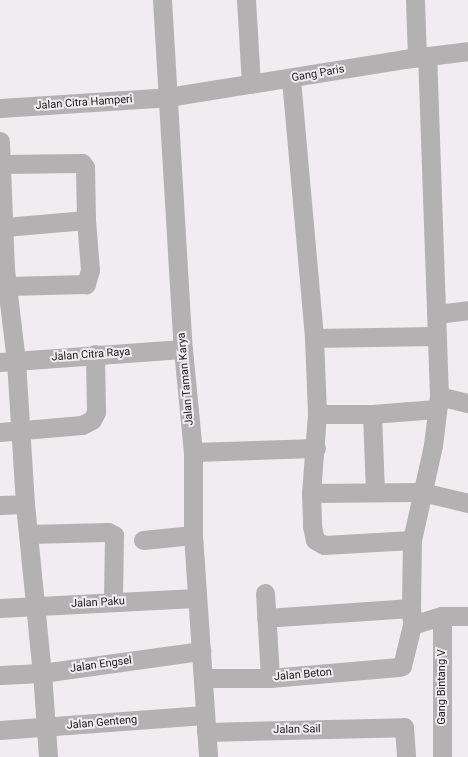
<!DOCTYPE html>
<html>
<head>
<meta charset="utf-8">
<style>
	body { margin:0 }
	#map { position:relative; width:468px; height:757px; overflow:hidden; background:#f1ecf0; font-family:Roboto,sans-serif }
	div>[style] { position:absolute }
	[style*='--x'] { left:calc(var(--x)*1px); top:calc(var(--y)*1px); width:calc(var(--w)*1px); rotate:calc(var(--a)*1deg) }
	.minor>* { height:19px; margin:-9.5px; padding:0 9.5px; transform-origin:9.5px; border-radius:9.5px; background:#b3b1b1 }
	span { translate:-50% -50%; white-space:nowrap; text-align:center; line-height:1.15; -webkit-text-stroke:4px #f1ecf0; paint-order:stroke }
	.street-label { font-size:11px; color:#1a191a }
</style>
</head>
<body>
<div id="map">
	<div class="minor">
		<div style="--x:162;--y:0;--w:350;--a:86.6"></div>
		<div style="--x:183;--y:349;--w:103;--a:84.5"></div>
		<div style="--x:193;--y:452;--w:83;--a:90"></div>
		<div style="--x:193;--y:535;--w:223;--a:86.1"></div>
		<div style="--x:246;--y:0;--w:84;--a:86.6"></div>
		<div style="--x:415;--y:0;--w:57;--a:88"></div>
		<div style="--x:291;--y:79;--w:260;--a:84.9"></div>
		<div style="--x:314;--y:338;--w:76;--a:87.7"></div>
		<div style="--x:317;--y:414;--w:79;--a:94.3"></div>
		<div style="--x:311;--y:493;--w:33;--a:88"></div>
		<div style="--x:312;--y:526;--w:14;--a:78"></div>
		<div style="--x:315;--y:540;--w:10;--a:29"></div>
		<div style="--x:324;--y:545;--w:88;--a:-3.3"></div>
		<div style="--x:412;--y:540;--w:97;--a:-77.5"></div>
		<div style="--x:433;--y:445;--w:49;--a:-83"></div>
		<div style="--x:439;--y:396;--w:340;--a:-92"></div>
		<div style="--x:0;--y:108;--w:168;--a:-3.7"></div>
		<div style="--x:168;--y:97;--w:239;--a:-9.1"></div>
		<div style="--x:404;--y:59;--w:64;--a:-7.1"></div>
		<div style="--x:0;--y:141;--w:128;--a:87.8"></div>
		<div style="--x:5;--y:269;--w:93;--a:83.2"></div>
		<div style="--x:16;--y:361;--w:143;--a:86.4"></div>
		<div style="--x:25;--y:504;--w:170;--a:84.3"></div>
		<div style="--x:42;--y:673;--w:84;--a:85.9"></div>
		<div style="--x:2;--y:164;--w:80;--a:-0.7"></div>
		<div style="--x:82;--y:163;--w:5;--a:53"></div>
		<div style="--x:85;--y:167;--w:53;--a:88.9"></div>
		<div style="--x:5;--y:227;--w:81;--a:-4.9"></div>
		<div style="--x:86;--y:220;--w:50;--a:85.4"></div>
		<div style="--x:90;--y:270;--w:15;--a:106"></div>
		<div style="--x:86;--y:284;--w:79;--a:178.5"></div>
		<div style="--x:437;--y:314;--w:31;--a:-7"></div>
		<div style="--x:314;--y:338;--w:121;--a:-0.9"></div>
		<div style="--x:0;--y:362;--w:183;--a:-4.1"></div>
		<div style="--x:439;--y:396;--w:30;--a:14"></div>
		<div style="--x:317;--y:414;--w:55;--a:0"></div>
		<div style="--x:372;--y:414;--w:64;--a:-4.5"></div>
		<div style="--x:372;--y:414;--w:78;--a:87.8"></div>
		<div style="--x:0;--y:432;--w:82;--a:-4.9"></div>
		<div style="--x:82;--y:425;--w:11;--a:-27"></div>
		<div style="--x:92;--y:420;--w:9;--a:-63"></div>
		<div style="--x:96;--y:412;--w:58;--a:-91"></div>
		<div style="--x:193;--y:452;--w:123;--a:-1.9"></div>
		<div style="--x:311;--y:493;--w:111;--a:-0.5"></div>
		<div style="--x:422;--y:492;--w:47;--a:13.4"></div>
		<div style="--x:0;--y:505;--w:25;--a:-2"></div>
		<div style="--x:28;--y:534;--w:80;--a:-1.4"></div>
		<div style="--x:108;--y:532;--w:7;--a:27"></div>
		<div style="--x:114;--y:535;--w:67;--a:90.9"></div>
		<div style="--x:143;--y:540;--w:50;--a:-5.7"></div>
		<div style="--x:265;--y:593;--w:85;--a:86.6"></div>
		<div style="--x:0;--y:608;--w:196;--a:-2.9"></div>
		<div style="--x:411;--y:608;--w:68;--a:-89.2"></div>
		<div style="--x:442;--y:616;--w:141;--a:90"></div>
		<div style="--x:412;--y:625;--w:31;--a:-17"></div>
		<div style="--x:442;--y:616;--w:26;--a:0"></div>
		<div style="--x:0;--y:675;--w:42;--a:-2.7"></div>
		<div style="--x:42;--y:673;--w:161;--a:-7.9"></div>
		<div style="--x:203;--y:678;--w:67;--a:0"></div>
		<div style="--x:270;--y:678;--w:129;--a:-4.9"></div>
		<div style="--x:399;--y:667;--w:3;--a:-18"></div>
		<div style="--x:402;--y:666;--w:42;--a:-76.3"></div>
		<div style="--x:412;--y:625;--w:17;--a:-93"></div>
		<div style="--x:411;--y:608;--w:145;--a:176.1"></div>
		<div style="--x:0;--y:730;--w:205;--a:-4.2"></div>
		<div style="--x:206;--y:732;--w:198;--a:-1.4"></div>
		<div style="--x:404;--y:727;--w:30;--a:86"></div>
	</div>
	<div class="street-label">
		<span style="left:318px;top:74px;rotate:-10deg">Gang Paris</span>
		<span style="left:84px;top:103px;rotate:-4deg">Jalan Citra Hamperi</span>
		<span style="left:91px;top:355px;rotate:-4deg">Jalan Citra Raya</span>
		<span style="left:186px;top:379px;rotate:-95deg">Jalan Taman Karya</span>
		<span style="left:98px;top:603px;rotate:-3deg">Jalan Paku</span>
		<span style="left:101px;top:665px;rotate:-8deg">Jalan Engsel</span>
		<span style="left:303px;top:675px;rotate:-5deg">Jalan Beton</span>
		<span style="left:442px;top:687px;rotate:-90deg">Gang Bintang V</span>
		<span style="left:102px;top:723px;rotate:-5deg">Jalan Genteng</span>
		<span style="left:297px;top:730px;rotate:-1deg">Jalan Sail</span>
	</div>
</div>
</body>
</html>
